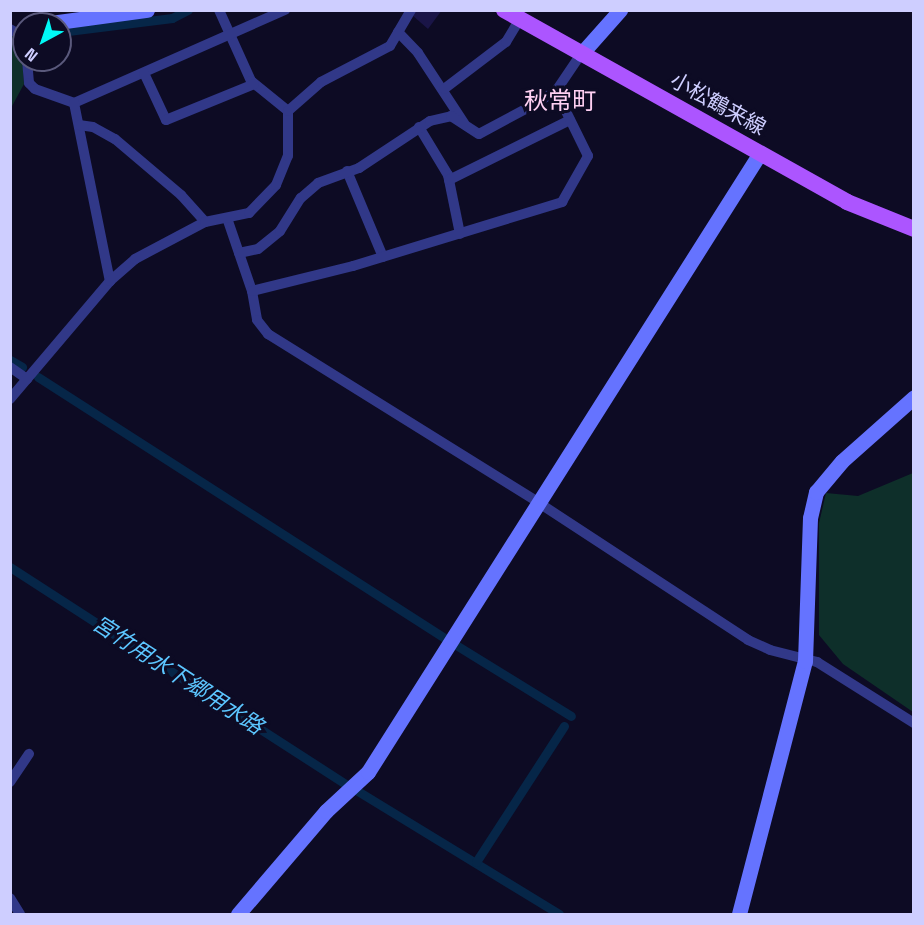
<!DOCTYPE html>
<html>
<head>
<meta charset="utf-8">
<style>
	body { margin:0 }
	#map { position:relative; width:924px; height:925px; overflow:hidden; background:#0d0b24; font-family:"Space Grotesk","Noto Sans JP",sans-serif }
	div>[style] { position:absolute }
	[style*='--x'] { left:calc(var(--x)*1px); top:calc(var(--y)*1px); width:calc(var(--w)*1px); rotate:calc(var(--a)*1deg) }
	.green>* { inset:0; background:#0e2f2a }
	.canal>* { height:9px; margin:-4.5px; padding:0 4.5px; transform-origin:4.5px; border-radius:4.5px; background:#062648 }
	.building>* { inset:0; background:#1a1547 }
	.street>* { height:10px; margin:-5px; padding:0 5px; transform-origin:5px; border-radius:5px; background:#313888 }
	.secondary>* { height:15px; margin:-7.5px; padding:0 7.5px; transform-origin:7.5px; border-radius:7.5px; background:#6573ff }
	.primary>* { height:16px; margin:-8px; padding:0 8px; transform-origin:8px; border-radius:8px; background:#ac55ff }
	span { translate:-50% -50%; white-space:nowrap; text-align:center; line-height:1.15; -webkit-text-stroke:6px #0d0b24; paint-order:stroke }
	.street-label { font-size:21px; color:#ceceff }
	.water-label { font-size:22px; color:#5cc6ff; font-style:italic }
	.quarter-label { font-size:24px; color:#ffd0f3 }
	.frame { position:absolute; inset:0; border:12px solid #ceceff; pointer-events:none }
	.north { position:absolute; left:12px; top:12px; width:60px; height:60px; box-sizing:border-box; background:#0d0b24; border:2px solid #5a597c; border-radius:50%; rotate:220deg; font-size:16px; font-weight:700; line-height:24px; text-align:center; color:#ceceff }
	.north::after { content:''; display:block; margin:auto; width:21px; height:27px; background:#00f9f6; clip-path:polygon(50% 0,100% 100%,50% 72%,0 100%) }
</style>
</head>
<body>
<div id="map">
	<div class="green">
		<div style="clip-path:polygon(10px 32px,21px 40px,24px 84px,11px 108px)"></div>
		<div style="clip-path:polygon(913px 473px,913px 712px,843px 664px,819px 635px,819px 523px,826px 493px,858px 496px)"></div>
	</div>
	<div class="canal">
		<div style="--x:60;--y:32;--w:113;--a:-7.1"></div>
		<div style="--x:172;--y:18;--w:18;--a:-27"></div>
		<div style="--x:10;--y:360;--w:14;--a:30"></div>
		<div style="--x:38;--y:377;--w:485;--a:32.7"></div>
		<div style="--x:10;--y:567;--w:400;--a:32.9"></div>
		<div style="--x:456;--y:645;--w:135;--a:31.7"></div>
		<div style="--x:356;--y:790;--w:238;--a:31.4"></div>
		<div style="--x:476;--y:862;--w:162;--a:-57.1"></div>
	</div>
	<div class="building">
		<div style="clip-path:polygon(416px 10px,442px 10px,428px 29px,412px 15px)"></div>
	</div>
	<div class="street">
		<div style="--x:219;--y:10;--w:78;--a:65.7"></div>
		<div style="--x:251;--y:81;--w:48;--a:39"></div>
		<div style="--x:10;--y:29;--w:16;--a:30"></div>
		<div style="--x:398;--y:32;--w:29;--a:46"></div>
		<div style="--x:418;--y:53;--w:84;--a:56.7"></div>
		<div style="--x:27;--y:60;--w:23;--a:85"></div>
		<div style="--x:29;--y:83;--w:8;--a:45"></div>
		<div style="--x:35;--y:89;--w:41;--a:19.7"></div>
		<div style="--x:74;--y:103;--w:231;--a:-23.8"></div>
		<div style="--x:144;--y:73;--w:52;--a:64.9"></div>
		<div style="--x:166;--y:120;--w:95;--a:-22.2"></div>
		<div style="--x:444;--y:89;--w:78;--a:-37.2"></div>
		<div style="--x:506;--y:42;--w:27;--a:-59"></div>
		<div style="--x:74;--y:103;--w:182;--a:78.6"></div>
		<div style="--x:79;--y:125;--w:14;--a:8"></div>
		<div style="--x:93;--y:127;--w:25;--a:29"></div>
		<div style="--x:115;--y:139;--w:87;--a:40.3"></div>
		<div style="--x:181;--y:195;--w:36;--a:48"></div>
		<div style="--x:419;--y:127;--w:56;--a:58.9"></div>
		<div style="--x:448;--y:175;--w:60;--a:78.5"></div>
		<div style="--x:347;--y:171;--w:93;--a:67.3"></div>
		<div style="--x:449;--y:180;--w:135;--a:-26.4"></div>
		<div style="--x:227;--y:218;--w:77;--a:71.1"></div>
		<div style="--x:252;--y:291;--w:29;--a:80"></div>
		<div style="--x:257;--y:320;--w:18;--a:52"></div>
		<div style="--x:268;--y:334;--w:319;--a:31.9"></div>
		<div style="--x:539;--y:503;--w:250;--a:33.2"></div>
		<div style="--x:748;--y:640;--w:24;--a:24"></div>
		<div style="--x:770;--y:650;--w:49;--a:14.3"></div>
		<div style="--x:817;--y:662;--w:115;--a:32.2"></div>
		<div style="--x:239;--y:253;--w:19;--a:-12"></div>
		<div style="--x:258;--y:249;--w:28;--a:-39"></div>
		<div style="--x:280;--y:231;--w:39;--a:-58"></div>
		<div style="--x:301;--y:198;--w:23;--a:-41"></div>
		<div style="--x:318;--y:183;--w:44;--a:-20.1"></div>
		<div style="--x:359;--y:168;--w:85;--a:-33.5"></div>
		<div style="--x:430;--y:121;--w:22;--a:-13"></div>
		<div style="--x:451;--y:116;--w:33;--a:33"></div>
		<div style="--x:479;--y:134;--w:59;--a:-28.3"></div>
		<div style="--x:531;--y:106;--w:29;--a:-31"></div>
		<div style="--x:556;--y:91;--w:45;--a:-56"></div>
		<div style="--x:252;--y:291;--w:104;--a:-13.9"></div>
		<div style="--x:353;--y:266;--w:219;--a:-17"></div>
		<div style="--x:562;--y:202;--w:53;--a:-60.5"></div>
		<div style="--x:588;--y:156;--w:72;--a:-116.2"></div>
		<div style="--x:10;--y:367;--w:21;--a:35"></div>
		<div style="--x:10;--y:399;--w:155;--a:-49.7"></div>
		<div style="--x:110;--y:281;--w:33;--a:-41"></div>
		<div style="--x:135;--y:259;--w:79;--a:-27.9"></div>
		<div style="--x:205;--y:222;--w:45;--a:-11.6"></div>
		<div style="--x:249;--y:213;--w:39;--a:-46"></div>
		<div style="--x:276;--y:185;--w:31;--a:-68"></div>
		<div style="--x:288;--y:156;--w:45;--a:-90"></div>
		<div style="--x:288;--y:111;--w:44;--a:-41.3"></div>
		<div style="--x:321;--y:82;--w:78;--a:-27.6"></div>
		<div style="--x:390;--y:46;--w:42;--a:-59.7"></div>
		<div style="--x:10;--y:782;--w:34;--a:-56"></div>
		<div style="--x:10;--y:898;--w:19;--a:58"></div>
	</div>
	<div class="secondary">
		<div style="--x:43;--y:24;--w:105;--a:-7.7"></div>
		<div style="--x:22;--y:35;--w:4;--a:-56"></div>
		<div style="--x:581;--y:54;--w:59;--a:-48.4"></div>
		<div style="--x:238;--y:914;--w:135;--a:-49.5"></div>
		<div style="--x:326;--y:811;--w:57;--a:-42.9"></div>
		<div style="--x:368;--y:772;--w:733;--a:-57.65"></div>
		<div style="--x:739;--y:914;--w:261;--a:-75.4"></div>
		<div style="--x:805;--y:661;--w:143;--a:-88"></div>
		<div style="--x:810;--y:518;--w:27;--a:-77"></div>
		<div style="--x:816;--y:492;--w:40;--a:-50"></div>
		<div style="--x:842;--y:461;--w:96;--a:-41.6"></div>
	</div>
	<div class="primary">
		<div style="--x:504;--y:10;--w:393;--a:29.2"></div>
		<div style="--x:847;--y:202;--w:72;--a:21.9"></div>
	</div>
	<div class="street-label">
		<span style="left:718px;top:104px;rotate:29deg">小松鶴来線</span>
	</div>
	<div class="water-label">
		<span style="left:178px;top:675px;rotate:33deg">宮竹用水下郷用水路</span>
	</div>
	<div class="quarter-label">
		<span style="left:560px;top:101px">秋常町</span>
	</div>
	<div class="frame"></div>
	<div class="north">N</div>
</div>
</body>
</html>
